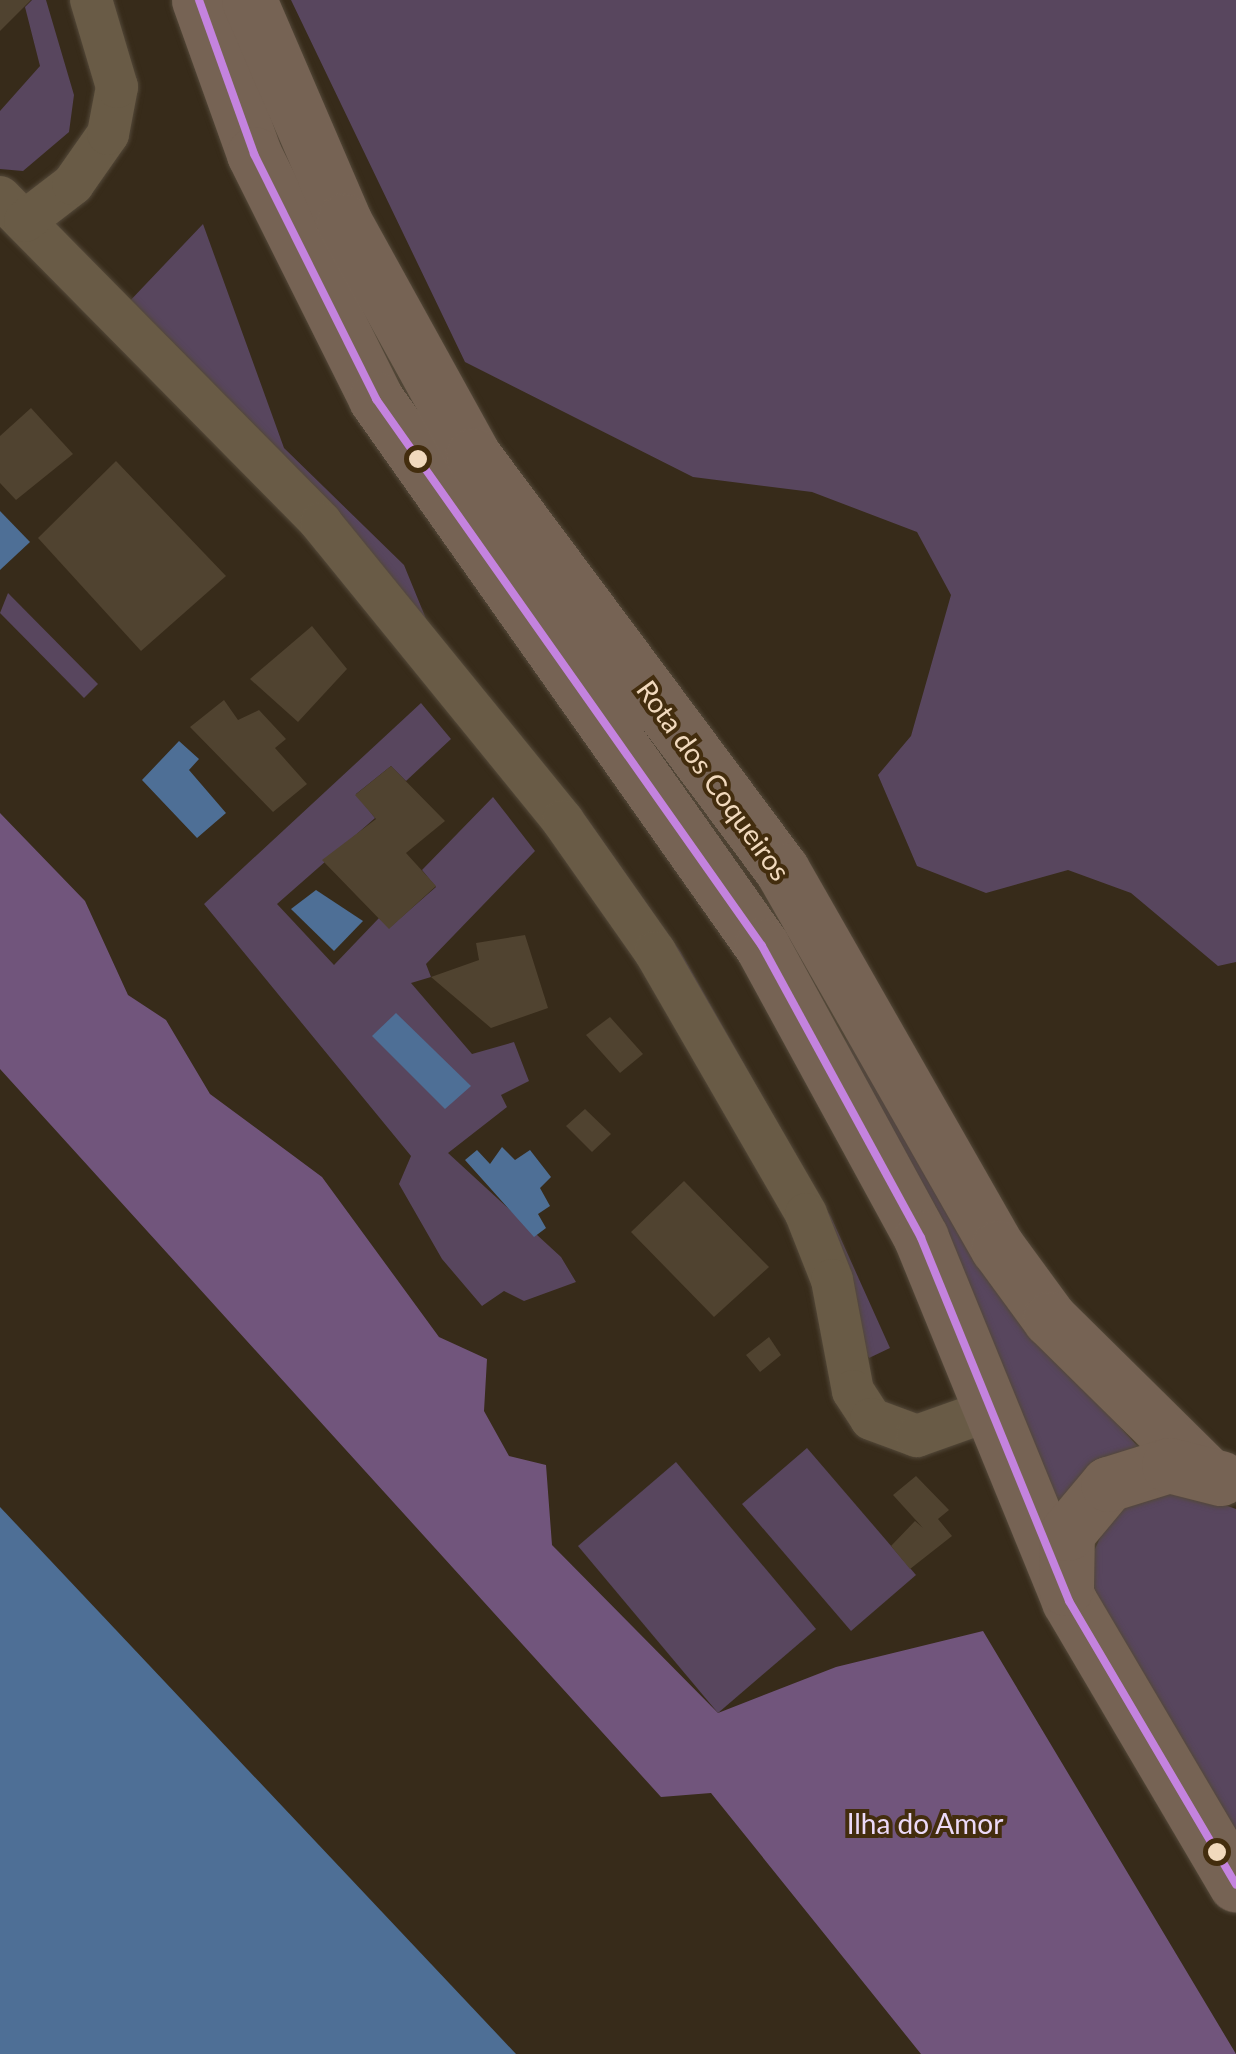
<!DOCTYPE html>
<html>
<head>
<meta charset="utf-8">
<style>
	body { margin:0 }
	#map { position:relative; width:1236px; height:2054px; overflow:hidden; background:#372b1a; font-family:Lato,sans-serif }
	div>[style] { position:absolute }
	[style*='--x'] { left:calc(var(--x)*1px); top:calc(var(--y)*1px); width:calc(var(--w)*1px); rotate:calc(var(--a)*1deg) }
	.green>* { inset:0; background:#58465e }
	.forest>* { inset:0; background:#71557c }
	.water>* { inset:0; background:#4e6f96 }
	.building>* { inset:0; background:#504330 }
	.roads { filter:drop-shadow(0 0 2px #534839) drop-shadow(0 0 2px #534839) }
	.street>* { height:42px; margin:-21px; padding:0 21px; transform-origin:21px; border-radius:21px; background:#695b46 }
	.primary>* { height:55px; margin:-27.5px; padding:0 27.5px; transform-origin:27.5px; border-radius:27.5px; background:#766354 }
	.bus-1>* { height:8px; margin:-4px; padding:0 4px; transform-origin:4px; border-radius:4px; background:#c483df }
	.dots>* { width:28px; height:28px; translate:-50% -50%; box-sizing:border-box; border:5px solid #432d0e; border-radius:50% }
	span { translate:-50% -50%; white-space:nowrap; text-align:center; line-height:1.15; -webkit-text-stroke:8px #432d0e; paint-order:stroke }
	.street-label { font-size:28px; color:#f1d9bd }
	.park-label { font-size:28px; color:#ecdaf8 }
</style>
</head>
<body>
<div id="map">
	<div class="green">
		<div style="clip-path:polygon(32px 0,46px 0,74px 95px,69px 132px,23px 171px,0 169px,0 111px,40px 66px,25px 7px)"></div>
		<div style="clip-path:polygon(291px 0,1236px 0,1236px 962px,1218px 966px,1131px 893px,1068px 870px,986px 893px,917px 866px,878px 775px,911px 736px,951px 595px,917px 532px,812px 492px,693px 477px,465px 362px)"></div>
		<div style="clip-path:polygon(203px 224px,284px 448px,404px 565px,431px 631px,581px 810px,680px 951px,831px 1217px,890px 1348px,869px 1358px,642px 918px,126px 305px)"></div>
		<div style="clip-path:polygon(8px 593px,98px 684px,84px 698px,0 613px)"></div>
		<div style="clip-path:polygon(421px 703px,451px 739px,406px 781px,391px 766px,356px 794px,375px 818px,277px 904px,334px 965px,379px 918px,389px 928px,436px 887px,422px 870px,493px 797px,535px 851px,426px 964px,431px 977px,411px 983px,472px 1054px,514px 1042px,529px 1081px,501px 1095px,507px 1107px,448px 1153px,561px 1257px,576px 1282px,524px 1301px,504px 1291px,482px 1306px,442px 1259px,399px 1184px,411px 1156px,204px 904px)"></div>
		<div style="clip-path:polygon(863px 1032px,997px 1291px,1141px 1450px,1049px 1511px,831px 1047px)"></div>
		<div style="clip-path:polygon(807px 1448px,916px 1575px,851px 1631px,742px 1504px)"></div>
		<div style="clip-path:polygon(676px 1462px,816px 1629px,718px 1713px,578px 1546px)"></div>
		<div style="clip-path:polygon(1169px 1485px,1236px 1509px,1236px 1842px,1132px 1673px,1085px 1571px,1117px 1500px)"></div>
	</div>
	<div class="forest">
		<div style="clip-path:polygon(0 813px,85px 901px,128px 995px,166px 1020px,210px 1094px,322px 1177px,439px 1337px,487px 1359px,484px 1411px,509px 1456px,546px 1465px,552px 1545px,718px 1713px,836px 1667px,983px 1631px,1236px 2054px,921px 2054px,711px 1793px,661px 1797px,0 1069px)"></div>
	</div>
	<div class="water">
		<div style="clip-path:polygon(0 511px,30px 542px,0 570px)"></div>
		<div style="clip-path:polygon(179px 741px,199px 759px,189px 770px,226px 813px,197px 838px,142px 780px)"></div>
		<div style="clip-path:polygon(316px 890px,363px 921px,334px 951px,291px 909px)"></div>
		<div style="clip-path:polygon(396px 1013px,471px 1086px,445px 1109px,372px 1036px)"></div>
		<div style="clip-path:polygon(502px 1147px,515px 1160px,530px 1150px,551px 1177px,540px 1188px,550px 1206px,538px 1214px,546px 1228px,534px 1237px,465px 1160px,477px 1150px,490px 1164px)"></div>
		<div style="clip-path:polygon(0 1507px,516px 2054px,0 2054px)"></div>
	</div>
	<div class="building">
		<div style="clip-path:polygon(0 0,31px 0,0 31px)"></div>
		<div style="clip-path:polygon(31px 408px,73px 454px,16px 500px,0 483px,0 436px)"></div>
		<div style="clip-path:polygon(116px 461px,226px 576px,141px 651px,38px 538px)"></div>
		<div style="clip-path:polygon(312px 626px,347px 669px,298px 722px,250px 679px)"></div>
		<div style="clip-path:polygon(224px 700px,238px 720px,259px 710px,286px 739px,275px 748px,307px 784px,273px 812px,190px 727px)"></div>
		<div style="clip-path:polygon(391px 766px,445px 821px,406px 853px,436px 886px,389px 929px,322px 860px,376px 819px,355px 795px)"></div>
		<div style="clip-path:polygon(525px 935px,548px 1008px,491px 1028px,431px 977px,479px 960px,476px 943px)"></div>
		<div style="clip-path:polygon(610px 1017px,643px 1054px,620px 1073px,586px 1035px)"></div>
		<div style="clip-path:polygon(585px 1109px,611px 1134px,592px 1152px,566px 1126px)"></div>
		<div style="clip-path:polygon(684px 1181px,769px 1267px,714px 1317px,631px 1232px)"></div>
		<div style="clip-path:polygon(769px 1337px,781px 1355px,760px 1372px,746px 1355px)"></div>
		<div style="clip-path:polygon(916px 1476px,949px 1510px,938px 1519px,952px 1536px,910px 1569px,891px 1546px,915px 1521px,923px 1528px,893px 1495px)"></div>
	</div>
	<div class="roads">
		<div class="street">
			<div style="--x:0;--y:197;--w:458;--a:45.4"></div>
			<div style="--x:321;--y:523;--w:384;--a:50.9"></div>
			<div style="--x:563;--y:821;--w:160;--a:54.9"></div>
			<div style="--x:655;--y:952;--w:302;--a:60"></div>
			<div style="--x:806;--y:1214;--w:71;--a:68.5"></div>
			<div style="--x:832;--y:1280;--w:113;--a:79.3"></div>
			<div style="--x:853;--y:1391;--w:33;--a:57"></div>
			<div style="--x:871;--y:1419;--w:49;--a:20.3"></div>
			<div style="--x:917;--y:1436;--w:81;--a:-19.6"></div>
			<div style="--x:25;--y:221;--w:61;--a:-37.6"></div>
			<div style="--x:73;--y:184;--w:61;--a:-55"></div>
			<div style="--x:108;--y:134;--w:48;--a:-79.2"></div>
			<div style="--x:117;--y:87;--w:91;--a:-106.6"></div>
		</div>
		<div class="primary">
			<div style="--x:199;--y:0;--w:164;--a:70.3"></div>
			<div style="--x:254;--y:154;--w:274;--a:63.5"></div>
			<div style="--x:376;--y:399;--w:669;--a:54.79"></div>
			<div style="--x:762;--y:946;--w:332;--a:61.4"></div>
			<div style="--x:921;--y:1238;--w:392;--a:67.8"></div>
			<div style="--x:1069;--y:1601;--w:329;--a:59.5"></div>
			<div style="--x:249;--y:0;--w:241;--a:66.7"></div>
			<div style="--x:344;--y:221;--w:267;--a:61.1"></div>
			<div style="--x:473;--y:455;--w:517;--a:53.33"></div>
			<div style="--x:782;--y:870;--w:435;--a:60.3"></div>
			<div style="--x:998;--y:1248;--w:88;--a:53.8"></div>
			<div style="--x:1050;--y:1319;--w:216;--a:44.6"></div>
			<div style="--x:1066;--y:1588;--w:55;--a:-89"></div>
			<div style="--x:1067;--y:1533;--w:64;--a:-50.1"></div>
			<div style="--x:1108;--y:1484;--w:64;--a:-17.3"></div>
			<div style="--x:1169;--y:1465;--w:53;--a:14.3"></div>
		</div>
	</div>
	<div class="bus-1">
		<div style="--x:199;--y:0;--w:164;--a:70.3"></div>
		<div style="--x:254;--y:154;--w:274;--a:63.5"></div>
		<div style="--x:376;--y:399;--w:669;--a:54.79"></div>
		<div style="--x:762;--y:946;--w:332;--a:61.4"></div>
		<div style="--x:921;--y:1238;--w:392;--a:67.8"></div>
		<div style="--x:1069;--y:1601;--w:329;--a:59.5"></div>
	</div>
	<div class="dots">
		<div style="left:418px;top:459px;background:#f1d9bd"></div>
		<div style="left:1217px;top:1852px;background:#f1d9bd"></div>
	</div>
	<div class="street-label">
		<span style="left:714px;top:780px;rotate:54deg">Rota dos Coqueiros</span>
	</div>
	<div class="park-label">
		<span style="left:925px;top:1823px">Ilha do Amor</span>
	</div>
</div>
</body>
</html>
